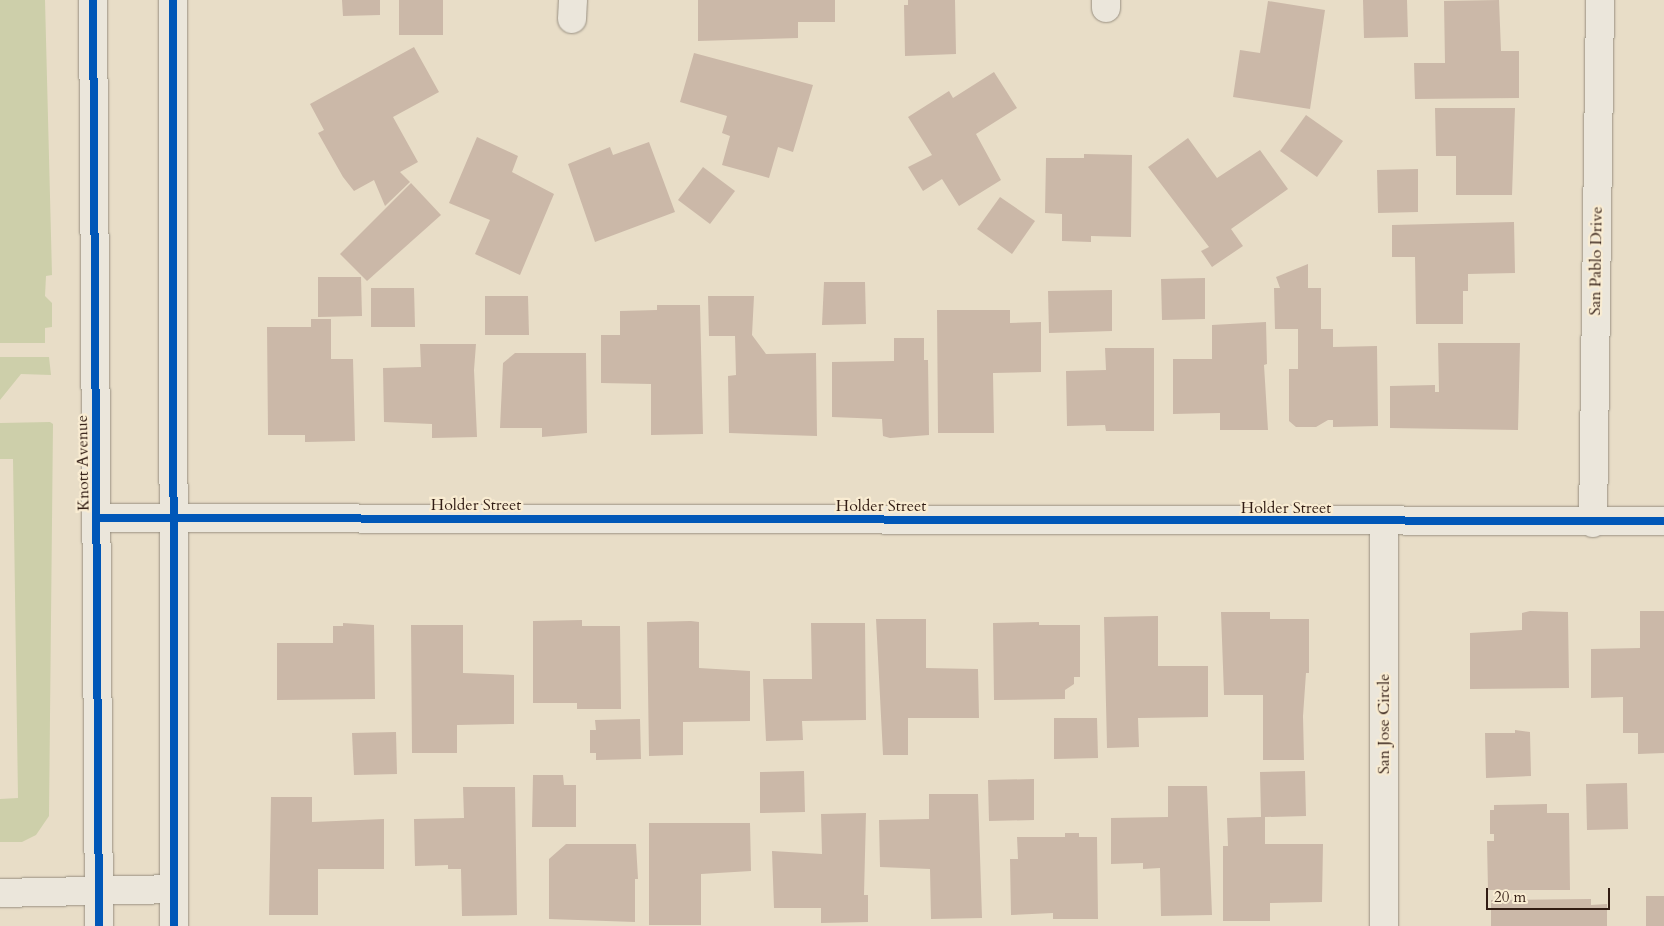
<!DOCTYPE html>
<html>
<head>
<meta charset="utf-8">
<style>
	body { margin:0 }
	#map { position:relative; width:1664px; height:926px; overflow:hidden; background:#e8ddc7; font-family:Cardo,serif }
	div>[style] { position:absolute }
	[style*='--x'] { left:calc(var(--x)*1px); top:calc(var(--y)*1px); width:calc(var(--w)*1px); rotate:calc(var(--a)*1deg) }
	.green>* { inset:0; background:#cdcfaa }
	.building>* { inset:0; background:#cbb8a8 }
	.roads { filter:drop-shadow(0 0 1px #988f81) drop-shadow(0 0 1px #988f81) }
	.minor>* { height:28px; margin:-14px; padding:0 14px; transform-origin:14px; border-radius:14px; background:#ebe6db }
	.tertiary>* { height:28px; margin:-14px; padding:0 14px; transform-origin:14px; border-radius:14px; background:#ebe6db }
	.secondary>* { height:28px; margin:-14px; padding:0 14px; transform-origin:14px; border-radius:14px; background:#ebe6db }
	.cycleway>* { height:8px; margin:-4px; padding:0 4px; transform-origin:4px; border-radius:4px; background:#0057b8 }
	span { translate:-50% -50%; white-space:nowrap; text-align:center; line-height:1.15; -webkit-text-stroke:4.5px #f9ecd2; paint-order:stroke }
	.street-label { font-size:16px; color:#311c13 }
	.scale { position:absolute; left:1486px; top:888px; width:124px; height:22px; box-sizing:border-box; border:2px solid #311c13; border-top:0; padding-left:6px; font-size:15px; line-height:18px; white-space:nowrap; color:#311c13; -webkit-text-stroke:4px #f9ecd2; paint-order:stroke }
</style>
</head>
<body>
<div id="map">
	<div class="green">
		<div style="clip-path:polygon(0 0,45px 0,52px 275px,46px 276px,45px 296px,52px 303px,52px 327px,45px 328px,45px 343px,0 343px)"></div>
		<div style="clip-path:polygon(0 357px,49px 357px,51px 375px,21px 374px,0 400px)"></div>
		<div style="clip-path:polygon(50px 422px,53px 424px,49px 816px,36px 835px,22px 842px,0 842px,0 799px,18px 798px,13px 459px,0 459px,0 423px)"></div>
	</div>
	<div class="building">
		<div style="clip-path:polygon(342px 0,380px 0,380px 15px,343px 16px)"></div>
		<div style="clip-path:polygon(399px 0,443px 0,443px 35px,399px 35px)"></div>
		<div style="clip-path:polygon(698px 0,835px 0,835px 22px,798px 22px,798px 38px,698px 41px)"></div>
		<div style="clip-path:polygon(908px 0,955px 0,956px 54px,905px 56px,904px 5px,908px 5px)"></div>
		<div style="clip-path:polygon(1363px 0,1407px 0,1408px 37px,1364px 38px)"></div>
		<div style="clip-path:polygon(1499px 0,1501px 51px,1519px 51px,1519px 98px,1415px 99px,1414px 63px,1445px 63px,1444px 1px)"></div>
		<div style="clip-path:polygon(1268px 1px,1325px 10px,1310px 109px,1233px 97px,1240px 50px,1260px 53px)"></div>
		<div style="clip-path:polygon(414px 47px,439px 92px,393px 117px,418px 162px,400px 172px,410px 182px,385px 206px,374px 180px,354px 191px,343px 177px,318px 133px,324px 130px,310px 104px)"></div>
		<div style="clip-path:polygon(694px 53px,813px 85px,793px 152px,778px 147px,769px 178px,722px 165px,730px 136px,722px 133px,727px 116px,680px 102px)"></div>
		<div style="clip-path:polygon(994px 72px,1017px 108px,976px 134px,1001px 180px,959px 206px,942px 179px,923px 191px,908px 167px,932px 155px,908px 117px,949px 91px,953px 98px)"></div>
		<div style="clip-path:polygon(1435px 108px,1515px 108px,1512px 195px,1456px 195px,1456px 156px,1436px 156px)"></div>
		<div style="clip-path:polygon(1306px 115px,1343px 141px,1317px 177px,1280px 151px)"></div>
		<div style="clip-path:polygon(477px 137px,518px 156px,512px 172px,554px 194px,520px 275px,475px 254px,490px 220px,449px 203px)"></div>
		<div style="clip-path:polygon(1188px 138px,1217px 178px,1260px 150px,1288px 189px,1231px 229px,1243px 246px,1212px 267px,1201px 251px,1209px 247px,1148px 167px)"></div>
		<div style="clip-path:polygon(649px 142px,675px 212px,595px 242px,568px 164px,610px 147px,613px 155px)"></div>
		<div style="clip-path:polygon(1084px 154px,1132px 155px,1131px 237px,1091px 236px,1091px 242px,1062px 241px,1062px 214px,1045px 213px,1046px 158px,1084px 158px)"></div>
		<div style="clip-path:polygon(703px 167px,735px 191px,710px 224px,678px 200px)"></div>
		<div style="clip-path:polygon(1418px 169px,1418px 212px,1378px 213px,1377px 170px)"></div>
		<div style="clip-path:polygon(411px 183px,441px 215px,367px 281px,340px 254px)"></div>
		<div style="clip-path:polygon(1000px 197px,1035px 221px,1012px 254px,977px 229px)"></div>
		<div style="clip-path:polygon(1514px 222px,1515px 273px,1468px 274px,1468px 291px,1463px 291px,1463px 324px,1416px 324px,1415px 257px,1392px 257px,1392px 225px)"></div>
		<div style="clip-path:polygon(1308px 264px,1308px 288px,1321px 288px,1321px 329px,1333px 329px,1333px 347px,1377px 346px,1378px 426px,1333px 427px,1333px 420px,1328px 420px,1316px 427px,1296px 427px,1289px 421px,1289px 369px,1298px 369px,1298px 329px,1275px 329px,1274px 288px,1280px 288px,1276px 277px)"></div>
		<div style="clip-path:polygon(318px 277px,361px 277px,362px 316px,318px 317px)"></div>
		<div style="clip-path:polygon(1205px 278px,1205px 319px,1162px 320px,1161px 279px)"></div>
		<div style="clip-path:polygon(824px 282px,865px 282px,866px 324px,822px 325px)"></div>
		<div style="clip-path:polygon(371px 288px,414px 288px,415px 327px,371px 327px)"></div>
		<div style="clip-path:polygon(1112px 290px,1112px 331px,1049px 333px,1048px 291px)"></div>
		<div style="clip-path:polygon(485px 296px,528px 296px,529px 335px,485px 335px)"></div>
		<div style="clip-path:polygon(708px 296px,754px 296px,752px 335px,766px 354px,816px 353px,817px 436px,729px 433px,728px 376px,736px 375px,735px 336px,709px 336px)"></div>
		<div style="clip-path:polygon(657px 305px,700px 305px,703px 434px,651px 435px,651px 384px,601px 383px,601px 335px,620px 335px,620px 311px,657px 310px)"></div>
		<div style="clip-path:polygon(937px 310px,1010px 310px,1010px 323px,1041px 322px,1041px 372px,993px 373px,994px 433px,938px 433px)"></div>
		<div style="clip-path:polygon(311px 319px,331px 319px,331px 359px,353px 359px,355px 441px,305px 442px,305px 435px,268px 435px,267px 327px,311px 327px)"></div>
		<div style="clip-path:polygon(1266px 322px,1267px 364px,1264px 365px,1268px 430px,1220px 430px,1220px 413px,1173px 414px,1173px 359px,1212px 359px,1212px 325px)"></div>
		<div style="clip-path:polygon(894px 338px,924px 338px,924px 360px,928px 360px,929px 435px,890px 438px,883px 436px,882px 419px,832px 417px,832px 362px,894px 361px)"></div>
		<div style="clip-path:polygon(1438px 343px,1520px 343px,1518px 430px,1390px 428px,1390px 386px,1435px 385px,1435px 392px,1439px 392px)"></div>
		<div style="clip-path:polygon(420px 344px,476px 344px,474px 370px,477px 437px,432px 438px,432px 424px,384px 422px,383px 368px,421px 367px)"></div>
		<div style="clip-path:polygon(1105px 348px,1154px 348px,1154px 431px,1106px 431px,1105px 425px,1067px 426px,1066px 371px,1106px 370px)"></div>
		<div style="clip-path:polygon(515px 353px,586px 353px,587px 433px,542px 437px,542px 428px,500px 428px,503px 363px)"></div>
		<div style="clip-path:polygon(1530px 611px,1568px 612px,1569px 688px,1470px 689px,1470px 633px,1522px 630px,1522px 613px)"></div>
		<div style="clip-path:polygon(1640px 611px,1664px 611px,1664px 753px,1638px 754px,1638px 733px,1623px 733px,1623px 697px,1591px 698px,1591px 649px,1640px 648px)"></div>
		<div style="clip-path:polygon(1221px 612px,1270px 612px,1270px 619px,1309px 619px,1309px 673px,1306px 673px,1303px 716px,1304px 760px,1263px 760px,1263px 695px,1224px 695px)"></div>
		<div style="clip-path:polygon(1158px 616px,1158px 666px,1208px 666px,1208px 717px,1138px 718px,1139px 747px,1107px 748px,1104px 617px)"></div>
		<div style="clip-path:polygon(876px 619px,926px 619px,926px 668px,978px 669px,979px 718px,908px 718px,908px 755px,883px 755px)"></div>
		<div style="clip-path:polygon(582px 620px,582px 626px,620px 626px,621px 709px,577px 709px,577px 703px,533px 703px,533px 621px)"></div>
		<div style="clip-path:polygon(691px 621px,699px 622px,699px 668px,750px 671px,750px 721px,683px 722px,683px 755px,649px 756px,647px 622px)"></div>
		<div style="clip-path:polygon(1039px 622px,1039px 625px,1080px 625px,1080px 677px,1074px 677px,1074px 684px,1065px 690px,1065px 699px,994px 700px,993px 623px)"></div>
		<div style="clip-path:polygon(343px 623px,374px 625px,375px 699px,277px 700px,277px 643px,333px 643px,333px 626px,343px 626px)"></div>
		<div style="clip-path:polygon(811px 623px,865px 623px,866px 720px,802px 721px,803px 740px,766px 741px,763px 679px,812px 679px)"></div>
		<div style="clip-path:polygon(411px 625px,463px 625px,463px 673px,514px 675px,514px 724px,457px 725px,457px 753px,412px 753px)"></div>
		<div style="clip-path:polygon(1054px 718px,1097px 718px,1098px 758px,1054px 759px)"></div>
		<div style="clip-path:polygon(640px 719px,641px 759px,596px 760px,596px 753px,590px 753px,590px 730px,596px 730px,595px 720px)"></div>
		<div style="clip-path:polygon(1515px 730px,1530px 732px,1531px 776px,1486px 778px,1485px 733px,1515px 733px)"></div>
		<div style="clip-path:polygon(396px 732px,397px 774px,354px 775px,352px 733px)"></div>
		<div style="clip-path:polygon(804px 771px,805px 812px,760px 813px,760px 772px)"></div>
		<div style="clip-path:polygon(1305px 771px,1306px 816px,1265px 817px,1265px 844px,1323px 844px,1322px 902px,1270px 903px,1270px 921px,1223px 921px,1223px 846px,1228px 846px,1227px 818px,1261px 817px,1260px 772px)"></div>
		<div style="clip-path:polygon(533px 775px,563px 775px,564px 785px,576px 785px,576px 827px,532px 827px)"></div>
		<div style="clip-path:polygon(1034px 779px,1034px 820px,989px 821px,988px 780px)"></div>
		<div style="clip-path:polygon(1627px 783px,1628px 829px,1587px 830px,1586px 784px)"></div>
		<div style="clip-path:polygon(1168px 786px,1207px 786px,1212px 915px,1161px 916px,1160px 868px,1143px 869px,1143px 863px,1111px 864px,1111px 818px,1168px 817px)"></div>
		<div style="clip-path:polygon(463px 787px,515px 787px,517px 915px,462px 916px,461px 869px,448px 869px,448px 865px,415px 866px,414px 819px,464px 818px)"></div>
		<div style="clip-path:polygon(929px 794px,978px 794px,982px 918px,931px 919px,930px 869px,880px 867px,879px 820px,929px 819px)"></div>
		<div style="clip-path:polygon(271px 797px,312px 797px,312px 822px,384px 819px,384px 869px,318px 869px,318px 915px,269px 915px)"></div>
		<div style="clip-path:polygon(1547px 804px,1547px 813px,1569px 813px,1570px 890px,1488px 890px,1487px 841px,1494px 841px,1494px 834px,1490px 834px,1490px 810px,1494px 810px,1494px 805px)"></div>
		<div style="clip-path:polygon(866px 813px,864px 895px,868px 895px,868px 922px,821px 923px,821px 908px,774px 908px,772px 851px,822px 854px,821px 814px)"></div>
		<div style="clip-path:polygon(649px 823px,750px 823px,751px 871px,701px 874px,701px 925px,649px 925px)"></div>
		<div style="clip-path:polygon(1065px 833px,1079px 833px,1079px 837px,1097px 837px,1098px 919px,1053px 919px,1053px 913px,1011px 915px,1010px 859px,1018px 859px,1017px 837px,1065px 837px)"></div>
		<div style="clip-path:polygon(566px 844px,636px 844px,638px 879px,635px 879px,635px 922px,549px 919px,549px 859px)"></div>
		<div style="clip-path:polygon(1646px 896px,1664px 896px,1664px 926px,1646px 926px)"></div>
		<div style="clip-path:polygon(1591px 899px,1591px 905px,1607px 904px,1607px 926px,1491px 926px,1491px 900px)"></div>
	</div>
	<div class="roads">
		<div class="minor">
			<div style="--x:1106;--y:0;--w:8;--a:90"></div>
			<div style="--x:572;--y:19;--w:19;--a:-87"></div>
			<div style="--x:1384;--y:522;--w:404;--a:90"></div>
			<div style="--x:1593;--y:523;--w:523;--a:-89.23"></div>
			<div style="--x:0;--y:893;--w:173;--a:-1.3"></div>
		</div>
		<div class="tertiary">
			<div style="--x:97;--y:518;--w:1567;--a:0.11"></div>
		</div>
		<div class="secondary">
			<div style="--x:93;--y:0;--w:926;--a:89.63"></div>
			<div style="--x:173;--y:0;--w:926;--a:89.94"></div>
		</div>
	</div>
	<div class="cycleway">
		<div style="--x:93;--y:0;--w:926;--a:89.63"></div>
		<div style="--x:173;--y:0;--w:926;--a:89.94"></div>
		<div style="--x:97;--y:518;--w:1567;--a:0.11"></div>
	</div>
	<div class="street-label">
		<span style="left:1596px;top:261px;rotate:-89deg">San Pablo Drive</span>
		<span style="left:83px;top:463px;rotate:-91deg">Knott Avenue</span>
		<span style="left:476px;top:505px">Holder Street</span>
		<span style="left:881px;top:506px">Holder Street</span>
		<span style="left:1286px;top:508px">Holder Street</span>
		<span style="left:1384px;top:724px;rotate:-90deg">San Jose Circle</span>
	</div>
	<div class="scale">20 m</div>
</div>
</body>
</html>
